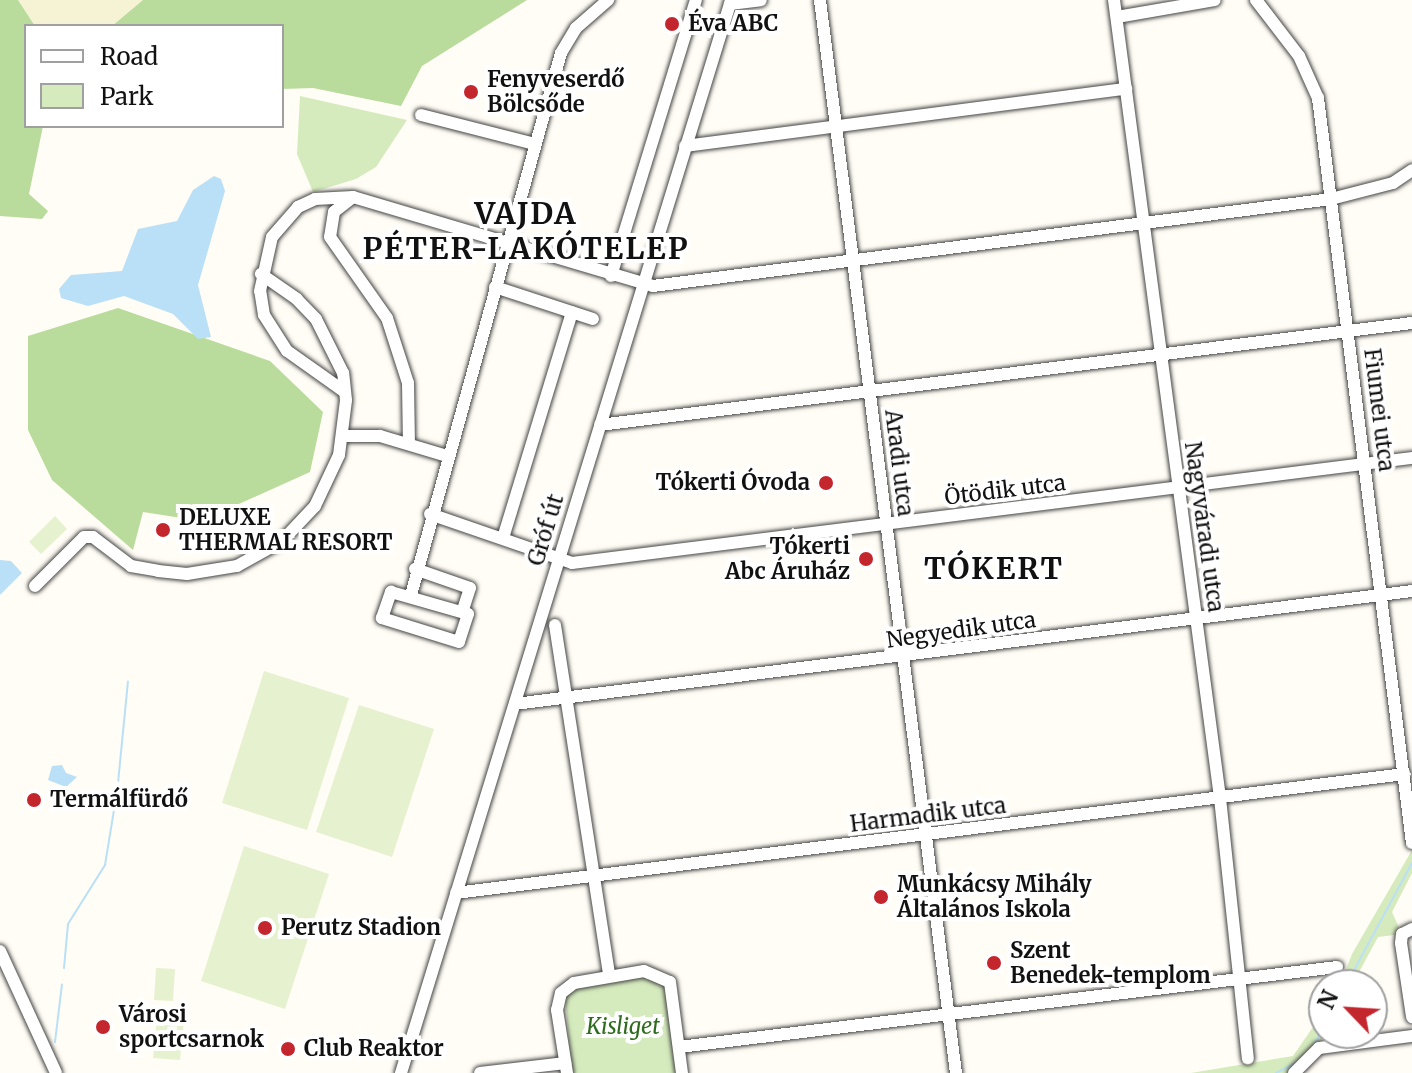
<!DOCTYPE html>
<html>
<head>
<meta charset="utf-8">
<style>
	body { margin:0 }
	#map { position:relative; width:1412px; height:1073px; overflow:hidden; background:#fffdf5; font-family:Merriweather,serif }
	div>[style] { position:absolute }
	[style*='--x'] { left:calc(var(--x)*1px); top:calc(var(--y)*1px); width:calc(var(--w)*1px); rotate:calc(var(--a)*1deg) }
	.farmland>* { inset:0; background:#f6f3d4 }
	.green>* { inset:0; background:#d5ebbd }
	.forest>* { inset:0; background:#b9dc9c }
	.pitch>* { inset:0; background:#e6f2cf }
	.water>* { inset:0; background:#b9e0f7 }
	.stream>* { height:2px; margin:-1px; padding:0 1px; transform-origin:1px; border-radius:1px; background:#b9e0f7 }
	.roads { filter:drop-shadow(0 0 2px #444) drop-shadow(0 0 2px #444) }
	.minor>* { height:12px; margin:-6px; padding:0 6px; transform-origin:6px; border-radius:6px; background:#fff }
	.dots>* { width:22px; height:22px; translate:-50% -50%; box-sizing:border-box; border:4px solid #fff; border-radius:50% }
	span { translate:-50% -50%; white-space:nowrap; text-align:center; line-height:1.15; -webkit-text-stroke:8px #fff; paint-order:stroke }
	.poi-label { font-size:22px; color:#111; font-weight:700 }
	.left { translate:0 -50%; text-align:left }
	.right { translate:-100% -50%; text-align:right }
	.street-label { font-size:22px; color:#111 }
	.park-label { font-size:22px; color:#2f6b1f; font-style:italic }
	.district-label { font-size:30px; color:#111; font-weight:700; letter-spacing:2px }
	.legend { position:absolute; left:24px; top:24px; width:260px; height:104px; box-sizing:border-box; background:#fff; border:2px solid #a0a0a0; margin:0; padding:10px 14px; list-style:none; font-size:24px; color:#111 }
	.legend li { display:flex; align-items:center; gap:16px; height:40px }
	.legend b { width:40px; border:2px solid #a0a0a0 }
	.north { position:absolute; left:1308px; top:969px; width:80px; height:80px; box-sizing:border-box; background:#fff; border:2px solid #a0a0a0; border-radius:50%; rotate:295deg; font-size:22px; font-weight:700; line-height:32px; text-align:center; color:#111 }
	.north::after { content:''; display:block; margin:auto; width:28px; height:36px; background:#c4262e; clip-path:polygon(50% 0,100% 100%,50% 72%,0 100%) }
</style>
</head>
<body>
<div id="map">
	<div class="farmland">
		<div style="clip-path:polygon(18px 0,143px 0,112px 26px,35px 26px)"></div>
	</div>
	<div class="green">
		<div style="clip-path:polygon(300px 96px,407px 120px,376px 167px,356px 179px,313px 192px,297px 154px)"></div>
		<div style="clip-path:polygon(1412px 850px,1412px 873px,1392px 912px,1402px 934px,1378px 937px,1352px 985px,1340px 985px,1352px 954px)"></div>
		<div style="clip-path:polygon(645px 974px,665px 985px,677px 1073px,572px 1073px,565px 996px,575px 989px)"></div>
		<div style="clip-path:polygon(1324px 1011px,1327px 1033px,1293px 1073px,1191px 1073px,1293px 1056px)"></div>
	</div>
	<div class="forest">
		<div style="clip-path:polygon(0 0,18px 0,35px 26px,26px 26px,26px 126px,43px 126px,29px 194px,48px 211px,42px 219px,0 216px)"></div>
		<div style="clip-path:polygon(143px 0,527px 0,422px 66px,401px 106px,313px 88px,282px 89px,282px 26px,112px 26px)"></div>
		<div style="clip-path:polygon(118px 308px,270px 361px,323px 412px,310px 472px,201px 521px,143px 512px,133px 550px,52px 480px,28px 430px,28px 336px)"></div>
	</div>
	<div class="pitch">
		<div style="clip-path:polygon(55px 516px,67px 529px,41px 554px,29px 542px)"></div>
		<div style="clip-path:polygon(264px 671px,349px 698px,307px 830px,222px 803px)"></div>
		<div style="clip-path:polygon(359px 705px,434px 729px,392px 857px,316px 832px)"></div>
		<div style="clip-path:polygon(244px 846px,329px 874px,285px 1009px,201px 981px)"></div>
		<div style="clip-path:polygon(156px 968px,175px 969px,173px 1001px,154px 1000px)"></div>
		<div style="clip-path:polygon(158px 1007px,185px 1009px,180px 1060px,153px 1058px)"></div>
	</div>
	<div class="water">
		<div style="clip-path:polygon(214px 176px,221px 179px,225px 191px,198px 285px,211px 337px,198px 339px,173px 314px,124px 296px,88px 306px,61px 298px,59px 289px,71px 275px,122px 271px,138px 229px,177px 221px,193px 190px)"></div>
		<div style="clip-path:polygon(0 560px,11px 561px,22px 573px,0 595px)"></div>
		<div style="clip-path:polygon(62px 765px,66px 773px,77px 777px,66px 787px,48px 780px,52px 766px)"></div>
	</div>
	<div class="stream">
		<div style="--x:118;--y:783;--w:102;--a:-84.4"></div>
		<div style="--x:64;--y:968;--w:44;--a:-84.8"></div>
		<div style="--x:68;--y:924;--w:70;--a:-57.9"></div>
		<div style="--x:105;--y:865;--w:68;--a:-80.7"></div>
		<div style="--x:1346;--y:985;--w:139;--a:-61.6"></div>
		<div style="--x:55;--y:1042;--w:58;--a:-83.1"></div>
		<div style="--x:1315;--y:1043;--w:18;--a:-61"></div>
		<div style="--x:1276;--y:1073;--w:20;--a:-27"></div>
	</div>
	<div class="roads">
		<div class="minor">
			<div style="--x:820;--y:0;--w:1082;--a:82.78"></div>
			<div style="--x:1114;--y:0;--w:805;--a:82.43"></div>
			<div style="--x:1220;--y:798;--w:262;--a:83.9"></div>
			<div style="--x:1256;--y:0;--w:71;--a:52.5"></div>
			<div style="--x:1299;--y:56;--w:46;--a:65.7"></div>
			<div style="--x:1318;--y:98;--w:751;--a:82.81"></div>
			<div style="--x:730;--y:4;--w:31;--a:-7"></div>
			<div style="--x:1117;--y:17;--w:99;--a:-9.8"></div>
			<div style="--x:421;--y:115;--w:118;--a:14.3"></div>
			<div style="--x:685;--y:146;--w:445;--a:-7.4"></div>
			<div style="--x:353;--y:197;--w:24;--a:142"></div>
			<div style="--x:334;--y:212;--w:25;--a:99"></div>
			<div style="--x:330;--y:237;--w:99;--a:54.9"></div>
			<div style="--x:387;--y:318;--w:68;--a:72.1"></div>
			<div style="--x:408;--y:383;--w:61;--a:89.1"></div>
			<div style="--x:611;--y:276;--w:289;--a:-72.9"></div>
			<div style="--x:495;--y:287;--w:103;--a:18.1"></div>
			<div style="--x:345;--y:392;--w:71;--a:-144.7"></div>
			<div style="--x:287;--y:351;--w:43;--a:-122.6"></div>
			<div style="--x:264;--y:315;--w:24;--a:-99"></div>
			<div style="--x:260;--y:291;--w:55;--a:-77.5"></div>
			<div style="--x:272;--y:237;--w:40;--a:-49"></div>
			<div style="--x:298;--y:207;--w:19;--a:-25"></div>
			<div style="--x:315;--y:199;--w:38;--a:-3"></div>
			<div style="--x:353;--y:197;--w:313;--a:16.5"></div>
			<div style="--x:653;--y:286;--w:684;--a:-7.31"></div>
			<div style="--x:1331;--y:199;--w:64;--a:-14.5"></div>
			<div style="--x:1393;--y:183;--w:23;--a:-34"></div>
			<div style="--x:600;--y:425;--w:818;--a:-7.16"></div>
			<div style="--x:343;--y:436;--w:37;--a:0"></div>
			<div style="--x:380;--y:436;--w:70;--a:16.6"></div>
			<div style="--x:430;--y:514;--w:150;--a:19"></div>
			<div style="--x:572;--y:563;--w:847;--a:-7.13"></div>
			<div style="--x:503;--y:538;--w:236;--a:-73"></div>
			<div style="--x:415;--y:569;--w:58;--a:19.1"></div>
			<div style="--x:470;--y:588;--w:25;--a:108"></div>
			<div style="--x:35;--y:586;--w:69;--a:-45"></div>
			<div style="--x:84;--y:537;--w:9;--a:0"></div>
			<div style="--x:93;--y:537;--w:48;--a:37.3"></div>
			<div style="--x:131;--y:566;--w:27;--a:10"></div>
			<div style="--x:158;--y:571;--w:29;--a:6"></div>
			<div style="--x:187;--y:574;--w:51;--a:-9.1"></div>
			<div style="--x:237;--y:566;--w:51;--a:-29.1"></div>
			<div style="--x:282;--y:541;--w:48;--a:-46.7"></div>
			<div style="--x:315;--y:506;--w:56;--a:-64.8"></div>
			<div style="--x:339;--y:455;--w:55;--a:-82.7"></div>
			<div style="--x:346;--y:400;--w:27;--a:-96"></div>
			<div style="--x:343;--y:373;--w:60;--a:-116.6"></div>
			<div style="--x:316;--y:319;--w:28;--a:-134"></div>
			<div style="--x:297;--y:299;--w:44;--a:-145.2"></div>
			<div style="--x:391;--y:592;--w:80;--a:15.9"></div>
			<div style="--x:468;--y:614;--w:29;--a:108"></div>
			<div style="--x:459;--y:642;--w:81;--a:-162.7"></div>
			<div style="--x:382;--y:618;--w:28;--a:-71"></div>
			<div style="--x:411;--y:595;--w:562;--a:-74.53"></div>
			<div style="--x:561;--y:53;--w:29;--a:-59"></div>
			<div style="--x:576;--y:28;--w:43;--a:-41.2"></div>
			<div style="--x:555;--y:625;--w:354;--a:81.2"></div>
			<div style="--x:515;--y:704;--w:904;--a:-7.18"></div>
			<div style="--x:456;--y:893;--w:956;--a:-7.15"></div>
			<div style="--x:1412;--y:929;--w:11;--a:153"></div>
			<div style="--x:1402;--y:934;--w:9;--a:96"></div>
			<div style="--x:1401;--y:943;--w:75;--a:81.5"></div>
			<div style="--x:0;--y:951;--w:134;--a:65.3"></div>
			<div style="--x:679;--y:1047;--w:663;--a:-6.93"></div>
			<div style="--x:401;--y:1073;--w:1123;--a:-72.9"></div>
			<div style="--x:480;--y:1073;--w:86;--a:-6.7"></div>
			<div style="--x:567;--y:1073;--w:64;--a:-99"></div>
			<div style="--x:557;--y:1010;--w:17;--a:-77"></div>
			<div style="--x:561;--y:993;--w:16;--a:-38"></div>
			<div style="--x:574;--y:983;--w:71;--a:-9.7"></div>
			<div style="--x:644;--y:971;--w:28;--a:23"></div>
			<div style="--x:670;--y:982;--w:92;--a:82.5"></div>
			<div style="--x:1294;--y:1073;--w:35;--a:-45"></div>
			<div style="--x:1319;--y:1048;--w:94;--a:-7.4"></div>
		</div>
	</div>
	<div class="dots">
		<div style="left:672px;top:24px;background:#c4262e"></div>
		<div style="left:471px;top:92px;background:#c4262e"></div>
		<div style="left:826px;top:483px;background:#c4262e"></div>
		<div style="left:163px;top:530px;background:#c4262e"></div>
		<div style="left:866px;top:559px;background:#c4262e"></div>
		<div style="left:34px;top:800px;background:#c4262e"></div>
		<div style="left:881px;top:897px;background:#c4262e"></div>
		<div style="left:265px;top:928px;background:#c4262e"></div>
		<div style="left:994px;top:963px;background:#c4262e"></div>
		<div style="left:103px;top:1027px;background:#c4262e"></div>
		<div style="left:288px;top:1049px;background:#c4262e"></div>
	</div>
	<div class="poi-label">
		<span class="left" style="left:688px;top:24px">Éva ABC</span>
		<span class="left" style="left:487px;top:92px">Fenyveserdő<br>Bölcsőde</span>
		<span class="right" style="left:810px;top:483px">Tókerti Óvoda</span>
		<span class="left" style="left:179px;top:530px">DELUXE<br>THERMAL RESORT</span>
		<span class="right" style="left:850px;top:559px">Tókerti<br>Abc Áruház</span>
		<span class="left" style="left:50px;top:800px">Termálfürdő</span>
		<span class="left" style="left:897px;top:897px">Munkácsy Mihály<br>Általános Iskola</span>
		<span class="left" style="left:281px;top:928px">Perutz Stadion</span>
		<span class="left" style="left:1010px;top:963px">Szent<br>Benedek-templom</span>
		<span class="left" style="left:119px;top:1027px">Városi<br>sportcsarnok</span>
		<span class="left" style="left:304px;top:1049px">Club Reaktor</span>
	</div>
	<div class="street-label">
		<span style="left:1379px;top:410px;rotate:83deg">Fiumei utca</span>
		<span style="left:899px;top:463px;rotate:83deg">Aradi utca</span>
		<span style="left:1005px;top:490px;rotate:-7deg">Ötödik utca</span>
		<span style="left:1204px;top:527px;rotate:82deg">Nagyváradi utca</span>
		<span style="left:546px;top:530px;rotate:-73deg">Gróf út</span>
		<span style="left:961px;top:630px;rotate:-8deg">Negyedik utca</span>
		<span style="left:928px;top:815px;rotate:-7deg">Harmadik utca</span>
	</div>
	<div class="park-label">
		<span style="left:623px;top:1027px">Kisliget</span>
	</div>
	<div class="district-label">
		<span style="left:526px;top:230px">VAJDA<br>PÉTER-LAKÓTELEP</span>
		<span style="left:994px;top:568px">TÓKERT</span>
	</div>
	<ul class="legend">
	<li><b style="height:10px;background:#fff"></b>Road</li>
	<li><b style="height:22px;background:#d5ebbd"></b>Park</li>
	</ul>
	<div class="north">N</div>
</div>
</body>
</html>
